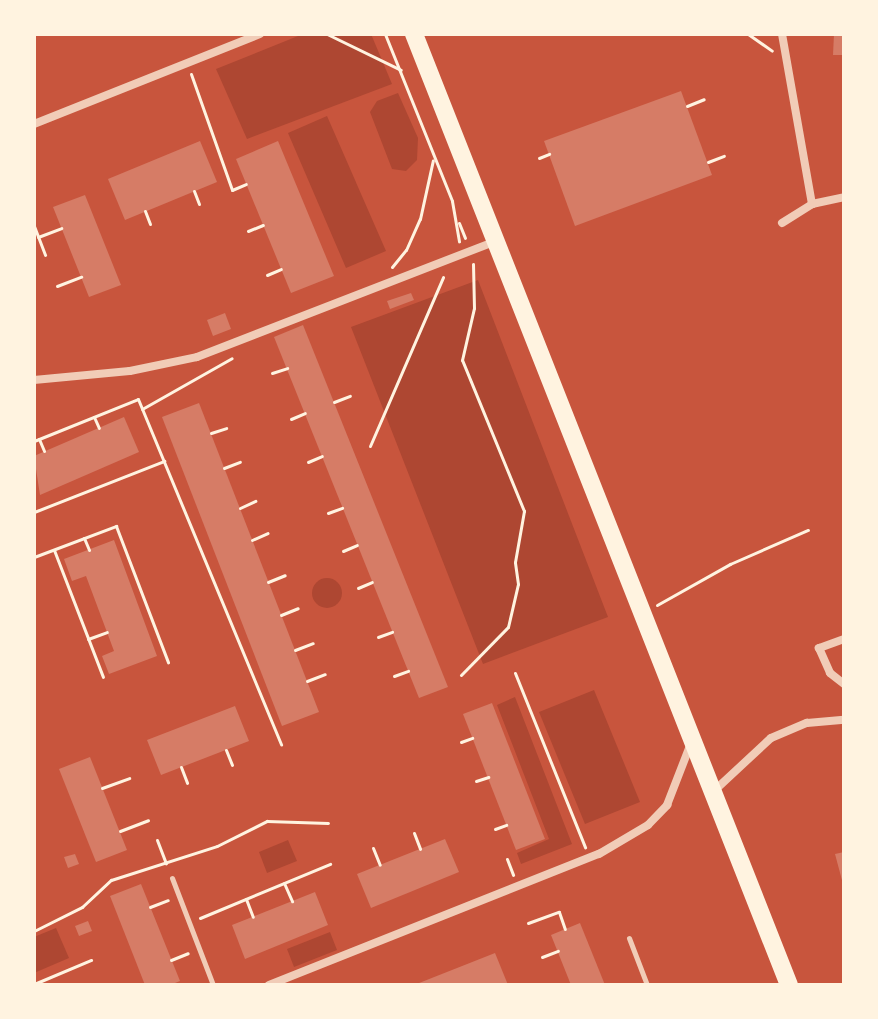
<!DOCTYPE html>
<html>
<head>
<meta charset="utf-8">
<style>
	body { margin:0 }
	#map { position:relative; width:878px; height:1019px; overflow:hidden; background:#c8553d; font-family:Mulish,sans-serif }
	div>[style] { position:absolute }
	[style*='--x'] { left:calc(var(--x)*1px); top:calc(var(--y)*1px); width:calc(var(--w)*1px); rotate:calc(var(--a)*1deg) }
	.green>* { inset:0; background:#ae4732 }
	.round { border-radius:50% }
	.building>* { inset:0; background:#d67c66 }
	.path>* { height:3px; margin:-1.5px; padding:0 1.5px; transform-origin:1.5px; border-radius:1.5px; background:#fff3e0 }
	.service>* { height:5px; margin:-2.5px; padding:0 2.5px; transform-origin:2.5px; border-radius:2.5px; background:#f1ccb7 }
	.minor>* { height:8px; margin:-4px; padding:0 4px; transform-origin:4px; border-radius:4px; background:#f1ccb7 }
	.primary>* { height:18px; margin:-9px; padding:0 9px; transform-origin:9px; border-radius:9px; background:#fff3e0 }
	span { translate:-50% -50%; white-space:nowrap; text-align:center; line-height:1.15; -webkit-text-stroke:8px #fff3e0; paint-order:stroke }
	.frame { position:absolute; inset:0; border:36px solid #fff3e0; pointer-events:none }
</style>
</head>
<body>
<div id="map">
	<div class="green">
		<div style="clip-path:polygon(303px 34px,371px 34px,392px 84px,247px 139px,216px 69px)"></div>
		<div style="clip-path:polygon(398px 93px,418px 138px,417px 160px,406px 171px,392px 169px,370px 112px,377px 101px)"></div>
		<div style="clip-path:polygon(327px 116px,386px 251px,346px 268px,288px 133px)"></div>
		<div style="clip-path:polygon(478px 280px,608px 617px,483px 664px,351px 327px)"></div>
		<div class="round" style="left:312px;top:578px;width:30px;height:30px"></div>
		<div style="clip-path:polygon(594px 690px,640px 802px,585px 824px,539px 712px)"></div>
		<div style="clip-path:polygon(515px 697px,572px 844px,521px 864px,517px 853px,549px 839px,497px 705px)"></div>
		<div style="clip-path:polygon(288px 840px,297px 861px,267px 873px,259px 852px)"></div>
		<div style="clip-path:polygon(56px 928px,69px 958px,34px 973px,34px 937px)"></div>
		<div style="clip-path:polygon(330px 932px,337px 950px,294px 967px,287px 949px)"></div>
	</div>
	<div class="building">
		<div style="clip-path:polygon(834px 34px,844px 34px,844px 55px,833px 55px)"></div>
		<div style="clip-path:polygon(681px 91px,712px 175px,575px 226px,544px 141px)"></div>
		<div style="clip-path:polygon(200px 141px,217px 182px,125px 220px,108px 179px)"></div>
		<div style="clip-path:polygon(278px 141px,334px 276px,291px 293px,236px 159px)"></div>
		<div style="clip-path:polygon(85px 195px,121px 285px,89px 297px,53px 207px)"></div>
		<div style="clip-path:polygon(411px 293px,414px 300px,390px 309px,387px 301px)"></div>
		<div style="clip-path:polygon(225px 313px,231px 329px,213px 336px,207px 320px)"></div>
		<div style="clip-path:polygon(303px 325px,448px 687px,419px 698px,274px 337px)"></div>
		<div style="clip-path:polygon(199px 403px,319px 712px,282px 726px,162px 417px)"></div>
		<div style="clip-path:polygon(124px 417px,139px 452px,40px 495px,34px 456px)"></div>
		<div style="clip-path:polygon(114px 540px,157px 656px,109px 674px,102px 656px,114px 651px,86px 576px,72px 581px,64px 559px)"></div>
		<div style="clip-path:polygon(492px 703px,545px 839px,516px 850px,463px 714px)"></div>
		<div style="clip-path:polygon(235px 706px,249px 741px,161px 775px,147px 740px)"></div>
		<div style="clip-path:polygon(90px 757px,127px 850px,96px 862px,59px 769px)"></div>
		<div style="clip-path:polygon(445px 839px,459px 872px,371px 908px,357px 874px)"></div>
		<div style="clip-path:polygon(844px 852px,844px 884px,843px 884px,835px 854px)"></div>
		<div style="clip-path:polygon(75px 854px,79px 864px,68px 868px,64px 857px)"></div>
		<div style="clip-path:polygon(141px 884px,180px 981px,170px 985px,145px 985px,110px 896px)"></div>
		<div style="clip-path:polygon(315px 892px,328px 925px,245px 959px,232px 925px)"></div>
		<div style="clip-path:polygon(88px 921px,92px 931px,79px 936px,75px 926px)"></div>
		<div style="clip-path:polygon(580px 923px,605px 985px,571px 985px,551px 935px)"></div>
		<div style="clip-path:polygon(495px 953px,508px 985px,414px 985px)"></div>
	</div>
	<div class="path">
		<div style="--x:327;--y:34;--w:82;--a:25.9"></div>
		<div style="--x:385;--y:34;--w:180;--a:68.1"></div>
		<div style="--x:452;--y:201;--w:41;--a:80.1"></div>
		<div style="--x:748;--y:34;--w:29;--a:35"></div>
		<div style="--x:191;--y:74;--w:123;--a:70.5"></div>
		<div style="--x:232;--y:190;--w:15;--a:-23"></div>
		<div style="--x:687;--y:106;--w:18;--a:-22"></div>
		<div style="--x:539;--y:158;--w:11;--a:-22"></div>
		<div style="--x:708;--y:162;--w:17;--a:-21"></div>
		<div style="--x:194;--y:191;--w:14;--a:69"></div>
		<div style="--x:145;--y:211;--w:14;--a:69"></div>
		<div style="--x:459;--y:223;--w:16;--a:68"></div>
		<div style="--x:34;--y:226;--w:31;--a:69"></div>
		<div style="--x:248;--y:231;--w:16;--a:-22"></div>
		<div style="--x:38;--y:237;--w:25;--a:-21"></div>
		<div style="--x:392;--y:267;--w:22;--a:-51"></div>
		<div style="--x:406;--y:250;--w:34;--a:-66"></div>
		<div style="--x:420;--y:219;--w:60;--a:-77.6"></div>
		<div style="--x:267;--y:275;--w:15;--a:-23"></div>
		<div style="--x:57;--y:286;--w:26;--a:-21"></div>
		<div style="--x:272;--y:373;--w:16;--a:-18"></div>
		<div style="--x:334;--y:402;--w:17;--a:-21"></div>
		<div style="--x:142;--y:409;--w:103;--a:-29.5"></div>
		<div style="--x:94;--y:417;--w:12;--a:66"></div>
		<div style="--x:291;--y:419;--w:15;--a:-23"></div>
		<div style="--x:211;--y:433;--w:16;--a:-18"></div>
		<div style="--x:39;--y:439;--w:13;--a:67"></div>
		<div style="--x:34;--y:441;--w:112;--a:-22"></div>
		<div style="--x:138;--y:399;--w:374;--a:67.5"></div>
		<div style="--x:370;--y:446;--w:184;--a:-66.6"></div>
		<div style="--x:308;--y:462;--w:15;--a:-23"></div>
		<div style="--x:224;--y:468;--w:17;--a:-21"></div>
		<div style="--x:240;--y:508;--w:17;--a:-25"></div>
		<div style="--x:34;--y:512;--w:140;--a:-21.4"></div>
		<div style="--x:328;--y:513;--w:15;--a:-20"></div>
		<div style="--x:84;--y:538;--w:13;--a:67"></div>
		<div style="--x:252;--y:540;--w:17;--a:-24"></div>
		<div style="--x:54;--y:550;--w:136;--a:68.9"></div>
		<div style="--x:343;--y:551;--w:15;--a:-23"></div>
		<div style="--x:34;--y:557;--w:88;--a:-20.7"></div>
		<div style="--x:116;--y:526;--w:146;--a:69.1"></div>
		<div style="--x:268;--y:582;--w:18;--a:-22"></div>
		<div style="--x:358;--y:588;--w:15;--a:-23"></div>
		<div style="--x:657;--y:605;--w:84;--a:-29.3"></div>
		<div style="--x:730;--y:564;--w:85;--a:-23.6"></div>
		<div style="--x:281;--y:615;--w:18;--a:-22"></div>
		<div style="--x:378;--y:637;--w:15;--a:-20"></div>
		<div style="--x:88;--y:639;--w:20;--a:-20"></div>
		<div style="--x:295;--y:650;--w:19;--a:-21"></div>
		<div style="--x:515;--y:673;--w:188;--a:68.1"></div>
		<div style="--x:461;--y:675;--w:67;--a:-45.6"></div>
		<div style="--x:508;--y:627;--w:44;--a:-76.9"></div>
		<div style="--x:518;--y:584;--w:22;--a:-98"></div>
		<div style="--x:515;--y:562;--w:52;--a:-80"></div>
		<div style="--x:524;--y:511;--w:163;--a:-112.3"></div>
		<div style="--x:462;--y:360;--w:53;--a:-77"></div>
		<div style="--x:474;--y:308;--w:44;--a:-91.3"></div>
		<div style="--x:394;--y:676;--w:15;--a:-20"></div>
		<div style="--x:307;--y:681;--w:19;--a:-21"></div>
		<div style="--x:461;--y:742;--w:12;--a:-20"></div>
		<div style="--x:226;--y:750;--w:16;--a:68"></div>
		<div style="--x:181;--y:767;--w:17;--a:69"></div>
		<div style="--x:476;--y:781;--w:13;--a:-18"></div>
		<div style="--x:102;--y:788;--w:29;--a:-20"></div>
		<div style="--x:495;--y:829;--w:12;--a:-20"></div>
		<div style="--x:120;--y:831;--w:30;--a:-21"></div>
		<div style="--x:414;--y:833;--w:17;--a:69"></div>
		<div style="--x:157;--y:840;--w:25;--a:69"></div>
		<div style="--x:373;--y:848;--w:18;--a:68"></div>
		<div style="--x:507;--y:859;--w:17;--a:69"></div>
		<div style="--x:284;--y:883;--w:20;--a:66"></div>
		<div style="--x:246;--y:899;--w:19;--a:69"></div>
		<div style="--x:150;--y:907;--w:19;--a:-21"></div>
		<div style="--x:200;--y:918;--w:141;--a:-22.6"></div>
		<div style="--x:528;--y:923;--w:33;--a:-20"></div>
		<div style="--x:559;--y:912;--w:18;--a:71"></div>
		<div style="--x:34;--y:931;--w:54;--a:-26.6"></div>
		<div style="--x:82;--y:907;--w:40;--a:-43"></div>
		<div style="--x:111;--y:880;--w:111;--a:-17.8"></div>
		<div style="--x:217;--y:846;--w:56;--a:-26.6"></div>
		<div style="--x:267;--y:821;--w:61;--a:1.9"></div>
		<div style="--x:542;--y:957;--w:17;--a:-21"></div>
		<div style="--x:171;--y:960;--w:18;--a:-22"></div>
		<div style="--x:34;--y:984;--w:62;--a:-22.8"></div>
	</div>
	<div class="service">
		<div style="--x:172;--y:878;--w:115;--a:69"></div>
		<div style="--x:629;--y:938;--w:50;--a:69"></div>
	</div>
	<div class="minor">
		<div style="--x:782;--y:34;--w:173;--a:80"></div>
		<div style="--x:34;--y:124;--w:243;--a:-21.7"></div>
		<div style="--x:782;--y:223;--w:36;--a:-32"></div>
		<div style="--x:812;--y:204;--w:33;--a:-12"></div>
		<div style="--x:34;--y:380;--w:96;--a:-5.4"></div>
		<div style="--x:130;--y:371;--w:68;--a:-11.8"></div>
		<div style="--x:197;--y:357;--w:321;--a:-21.2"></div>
		<div style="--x:844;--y:639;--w:27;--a:160"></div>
		<div style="--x:819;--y:648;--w:27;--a:66"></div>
		<div style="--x:830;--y:673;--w:18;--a:38"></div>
		<div style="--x:715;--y:790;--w:76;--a:-42.9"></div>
		<div style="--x:771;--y:738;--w:39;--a:-23"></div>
		<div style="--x:807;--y:723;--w:37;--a:-5"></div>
		<div style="--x:269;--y:985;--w:355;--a:-21.7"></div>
		<div style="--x:599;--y:854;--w:57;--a:-30.6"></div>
		<div style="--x:648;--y:825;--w:28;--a:-46"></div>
		<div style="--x:667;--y:805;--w:66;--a:-68.8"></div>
	</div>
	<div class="primary">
		<div style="--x:414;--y:34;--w:1022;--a:68.48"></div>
	</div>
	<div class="frame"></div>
</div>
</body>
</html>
